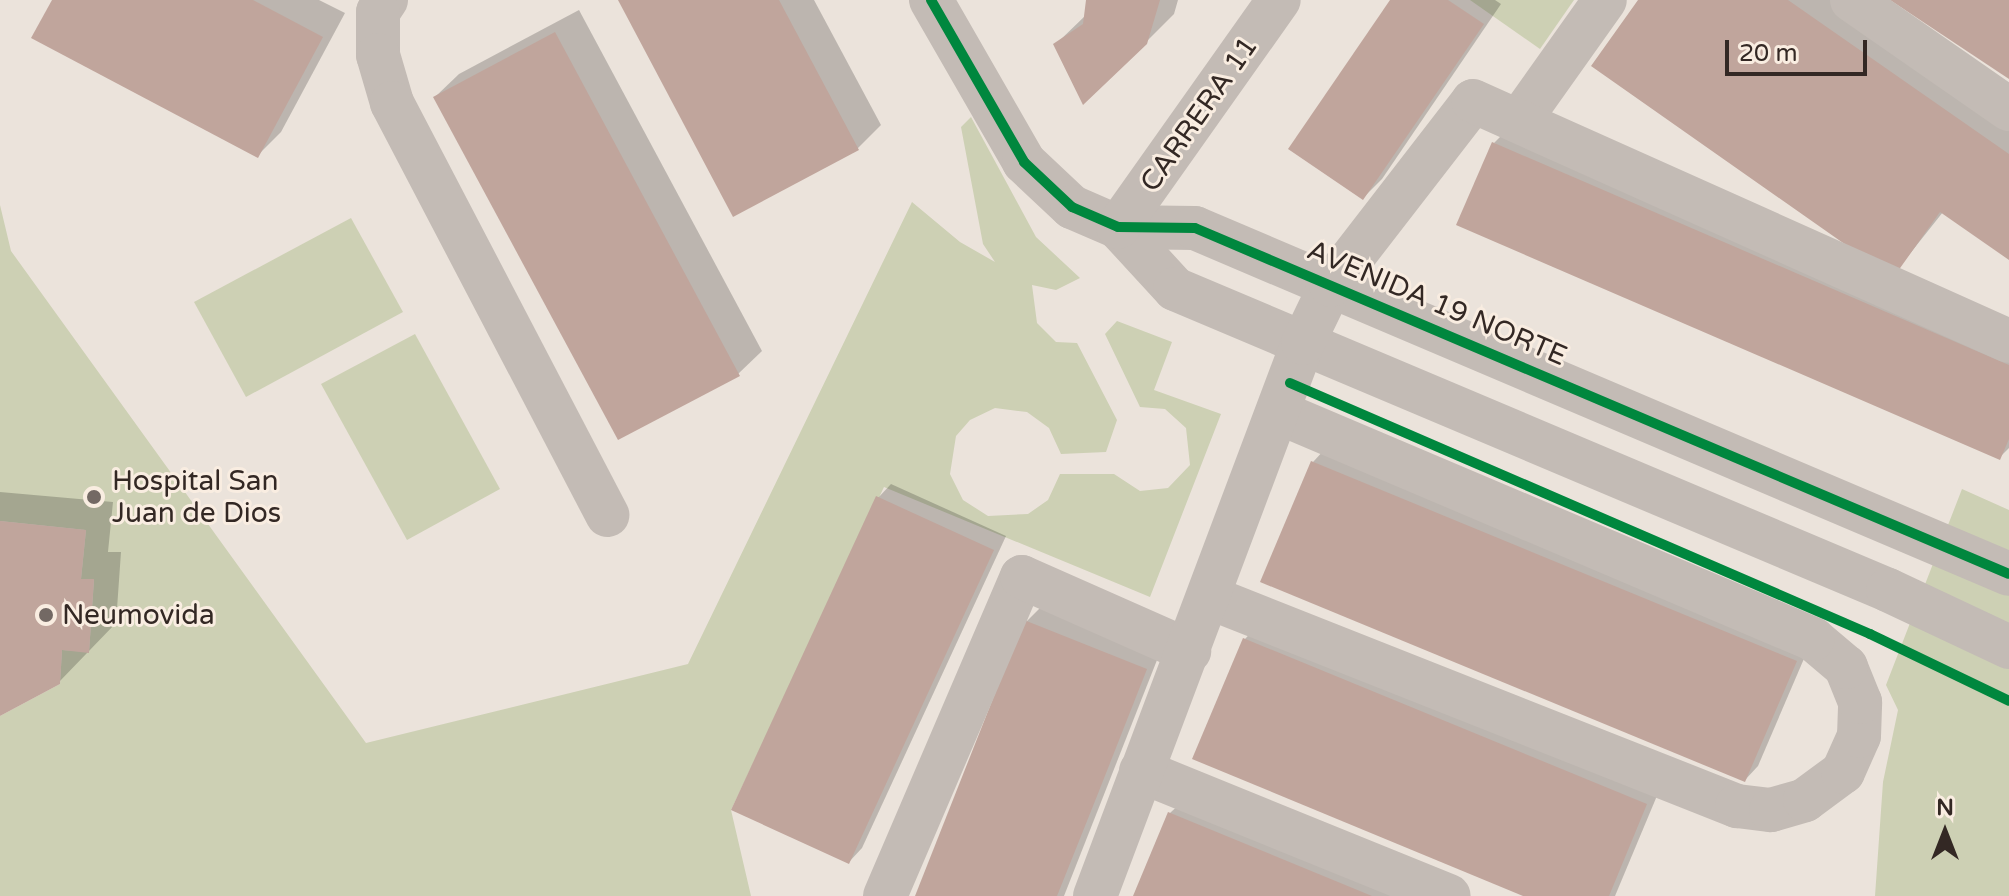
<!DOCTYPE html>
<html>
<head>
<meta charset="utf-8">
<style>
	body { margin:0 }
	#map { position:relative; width:2009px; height:896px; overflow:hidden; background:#ebe3db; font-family:"Varela Round",sans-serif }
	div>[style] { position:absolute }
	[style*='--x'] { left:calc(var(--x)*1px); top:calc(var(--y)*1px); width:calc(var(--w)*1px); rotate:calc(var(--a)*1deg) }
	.green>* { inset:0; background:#cdd0b4 }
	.shadow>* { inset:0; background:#0003 }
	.building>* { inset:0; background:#c0a59c }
	.minor>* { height:44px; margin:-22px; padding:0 22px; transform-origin:22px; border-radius:22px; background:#c3bbb5 }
	.cycleway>* { height:10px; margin:-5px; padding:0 5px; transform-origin:5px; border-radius:5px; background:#00873e }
	.dots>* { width:22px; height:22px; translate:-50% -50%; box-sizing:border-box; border:4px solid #f9ede1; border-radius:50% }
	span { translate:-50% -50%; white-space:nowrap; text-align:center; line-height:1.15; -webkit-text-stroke:6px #f9ede1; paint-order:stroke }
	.street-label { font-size:28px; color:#332824 }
	.poi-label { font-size:28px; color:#332824 }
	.left { translate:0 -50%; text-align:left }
	.north { position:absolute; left:1905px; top:792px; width:80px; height:80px; -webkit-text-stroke:6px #f9ede1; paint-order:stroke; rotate:0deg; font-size:22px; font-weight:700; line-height:32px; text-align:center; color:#332824 }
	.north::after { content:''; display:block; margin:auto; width:28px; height:36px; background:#332824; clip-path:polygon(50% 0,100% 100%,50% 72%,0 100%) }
	.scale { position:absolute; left:1725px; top:40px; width:142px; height:36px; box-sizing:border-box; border:4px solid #332824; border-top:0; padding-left:10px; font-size:24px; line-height:28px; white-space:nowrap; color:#332824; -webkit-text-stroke:6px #f9ede1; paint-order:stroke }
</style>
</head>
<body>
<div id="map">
	<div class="green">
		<div style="clip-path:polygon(1470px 0,1574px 0,1540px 49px)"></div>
		<div style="clip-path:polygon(971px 117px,1036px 237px,1080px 278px,1056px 290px,1032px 285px,1037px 323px,1056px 342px,1077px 343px,1117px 420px,1106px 452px,1061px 454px,1049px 428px,1027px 412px,995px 408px,970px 420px,956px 436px,950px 474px,963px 500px,988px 516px,1028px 514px,1048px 500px,1060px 474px,1114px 474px,1140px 491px,1168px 488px,1190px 465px,1186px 428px,1165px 409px,1140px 407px,1105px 334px,1117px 321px,1172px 342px,1154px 390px,1221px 414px,1150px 597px,884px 487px,731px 810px,751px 896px,0 896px,0 716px,60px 684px,62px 650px,89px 652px,94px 580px,81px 579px,86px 530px,0 521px,0 205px,11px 251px,366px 743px,688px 664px,912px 202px,960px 242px,995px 262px,983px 244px,961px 127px)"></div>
		<div style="clip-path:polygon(351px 218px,403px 312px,246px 397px,194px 302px)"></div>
		<div style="clip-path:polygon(415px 334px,500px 489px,407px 540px,321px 384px)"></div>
		<div style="clip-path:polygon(1962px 489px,2009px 510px,2009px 896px,1875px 896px,1883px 782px,1898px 710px,1886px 685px)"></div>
	</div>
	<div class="shadow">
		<div style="clip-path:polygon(54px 0,319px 0,345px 13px,281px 132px,258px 155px)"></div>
		<div style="clip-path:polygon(620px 0,814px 0,881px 125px,858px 148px,734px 214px)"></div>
		<div style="clip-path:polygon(1088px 0,1178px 0,1174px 14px,1146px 42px,1056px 44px,1086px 15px)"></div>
		<div style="clip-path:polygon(1392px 0,1495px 0,1501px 4px,1382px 179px,1363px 198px)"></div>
		<div style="clip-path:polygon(1640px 0,1842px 0,2009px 118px,2009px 258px,1943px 212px,1893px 275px)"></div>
		<div style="clip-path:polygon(579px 10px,762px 351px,738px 374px,435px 97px,459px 74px)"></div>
		<div style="clip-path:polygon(1517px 120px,2009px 333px,2009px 448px,1999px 458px,1494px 143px)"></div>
		<div style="clip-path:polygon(1326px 448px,1809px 647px,1758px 766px,1745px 780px,1313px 462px)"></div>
		<div style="clip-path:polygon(891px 484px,1006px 536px,862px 848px,849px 862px,878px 498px)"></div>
		<div style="clip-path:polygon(0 492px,113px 502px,108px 552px,121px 552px,116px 623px,59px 682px,0 714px)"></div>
		<div style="clip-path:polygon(1040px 608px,1159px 655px,1064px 896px,917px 896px,1026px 622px)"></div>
		<div style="clip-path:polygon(1258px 625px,1659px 791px,1615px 896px,1529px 896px,1245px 639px)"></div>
		<div style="clip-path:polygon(1184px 800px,1418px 896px,1136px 896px,1170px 813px)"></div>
	</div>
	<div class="building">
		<div style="clip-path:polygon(52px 0,253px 0,323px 37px,258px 158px,31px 38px)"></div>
		<div style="clip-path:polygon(618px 0,779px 0,859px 150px,733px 217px)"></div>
		<div style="clip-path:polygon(1086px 0,1160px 0,1147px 44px,1083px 105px,1053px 44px,1083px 24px)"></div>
		<div style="clip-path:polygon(1390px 0,1448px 0,1484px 24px,1363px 200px,1288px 149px)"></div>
		<div style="clip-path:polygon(1638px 0,1788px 0,2009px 154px,2009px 260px,1940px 212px,1893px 278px,1591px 66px)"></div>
		<div style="clip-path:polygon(1890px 0,2009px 0,2009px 79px)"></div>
		<div style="clip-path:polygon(555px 32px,740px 376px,618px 440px,433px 97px)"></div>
		<div style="clip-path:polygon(1492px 142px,2009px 365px,2009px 439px,2000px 460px,1456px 225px)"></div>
		<div style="clip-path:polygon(1311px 461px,1797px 661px,1745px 782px,1260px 582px)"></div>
		<div style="clip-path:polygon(876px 496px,994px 550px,849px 864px,731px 810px)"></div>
		<div style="clip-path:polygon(0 521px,86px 530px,81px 579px,94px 579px,89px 653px,62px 650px,60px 684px,0 716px)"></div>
		<div style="clip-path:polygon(1024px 620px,1147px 669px,1099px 791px,1057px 896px,915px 896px)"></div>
		<div style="clip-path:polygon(1243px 638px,1647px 804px,1609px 896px,1523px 896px,1192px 759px)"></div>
		<div style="clip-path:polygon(1168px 812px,1372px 896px,1133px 896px)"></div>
	</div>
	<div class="minor">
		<div style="--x:386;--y:0;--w:14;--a:124"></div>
		<div style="--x:378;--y:12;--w:43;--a:90"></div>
		<div style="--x:378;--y:55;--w:50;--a:73.7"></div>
		<div style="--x:392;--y:103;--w:465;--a:62.4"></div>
		<div style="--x:931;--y:0;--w:187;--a:60.1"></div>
		<div style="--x:1024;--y:162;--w:66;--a:43.2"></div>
		<div style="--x:1072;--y:207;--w:50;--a:23.5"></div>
		<div style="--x:1118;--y:227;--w:77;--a:0.7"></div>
		<div style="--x:1195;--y:228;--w:884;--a:23.03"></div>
		<div style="--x:1852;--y:0;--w:191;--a:34.8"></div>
		<div style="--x:1519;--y:121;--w:148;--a:-54.6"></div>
		<div style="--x:1118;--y:227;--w:84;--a:47.4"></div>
		<div style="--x:1175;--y:289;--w:774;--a:22.89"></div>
		<div style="--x:1888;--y:590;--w:134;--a:25.2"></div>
		<div style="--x:1118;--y:227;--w:278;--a:-54.7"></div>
		<div style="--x:1211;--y:598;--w:566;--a:21.58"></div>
		<div style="--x:1737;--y:806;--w:34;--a:7"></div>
		<div style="--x:1771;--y:810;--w:35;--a:-16"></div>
		<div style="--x:1805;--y:800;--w:47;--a:-36.4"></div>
		<div style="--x:1843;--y:772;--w:39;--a:-66"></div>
		<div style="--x:1859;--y:736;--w:34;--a:-88"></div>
		<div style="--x:1860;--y:702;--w:38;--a:-112"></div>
		<div style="--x:1846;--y:667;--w:43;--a:-139.7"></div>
		<div style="--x:1813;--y:639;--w:579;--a:-157.02"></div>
		<div style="--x:1141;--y:771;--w:332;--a:22.1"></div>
		<div style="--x:885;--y:896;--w:347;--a:-66.8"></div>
		<div style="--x:1022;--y:577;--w:183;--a:23.9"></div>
		<div style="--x:1095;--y:896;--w:591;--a:-69.39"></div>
		<div style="--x:1303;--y:343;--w:64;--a:-64.2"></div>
		<div style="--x:1331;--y:285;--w:232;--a:-52.3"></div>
		<div style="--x:1473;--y:101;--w:587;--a:24.12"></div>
	</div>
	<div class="cycleway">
		<div style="--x:931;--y:0;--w:187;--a:60.1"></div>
		<div style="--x:1024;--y:162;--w:66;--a:43.2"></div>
		<div style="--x:1072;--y:207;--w:50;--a:23.5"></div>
		<div style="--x:1118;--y:227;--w:77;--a:0.7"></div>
		<div style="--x:1195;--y:228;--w:884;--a:23.03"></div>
		<div style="--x:1290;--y:383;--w:632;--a:23.4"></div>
		<div style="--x:1870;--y:634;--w:154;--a:25.7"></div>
	</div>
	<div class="dots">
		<div style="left:94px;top:497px;background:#736964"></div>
		<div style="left:46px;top:615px;background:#736964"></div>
	</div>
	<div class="street-label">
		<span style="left:1199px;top:114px;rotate:-55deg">CARRERA 11</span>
		<span style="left:1437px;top:303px;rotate:23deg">AVENIDA 19 NORTE</span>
	</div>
	<div class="poi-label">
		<span class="left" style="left:112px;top:497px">Hospital San<br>Juan de Dios</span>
		<span class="left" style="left:62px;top:615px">Neumovida</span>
	</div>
	<div class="north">N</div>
	<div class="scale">20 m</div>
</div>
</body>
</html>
